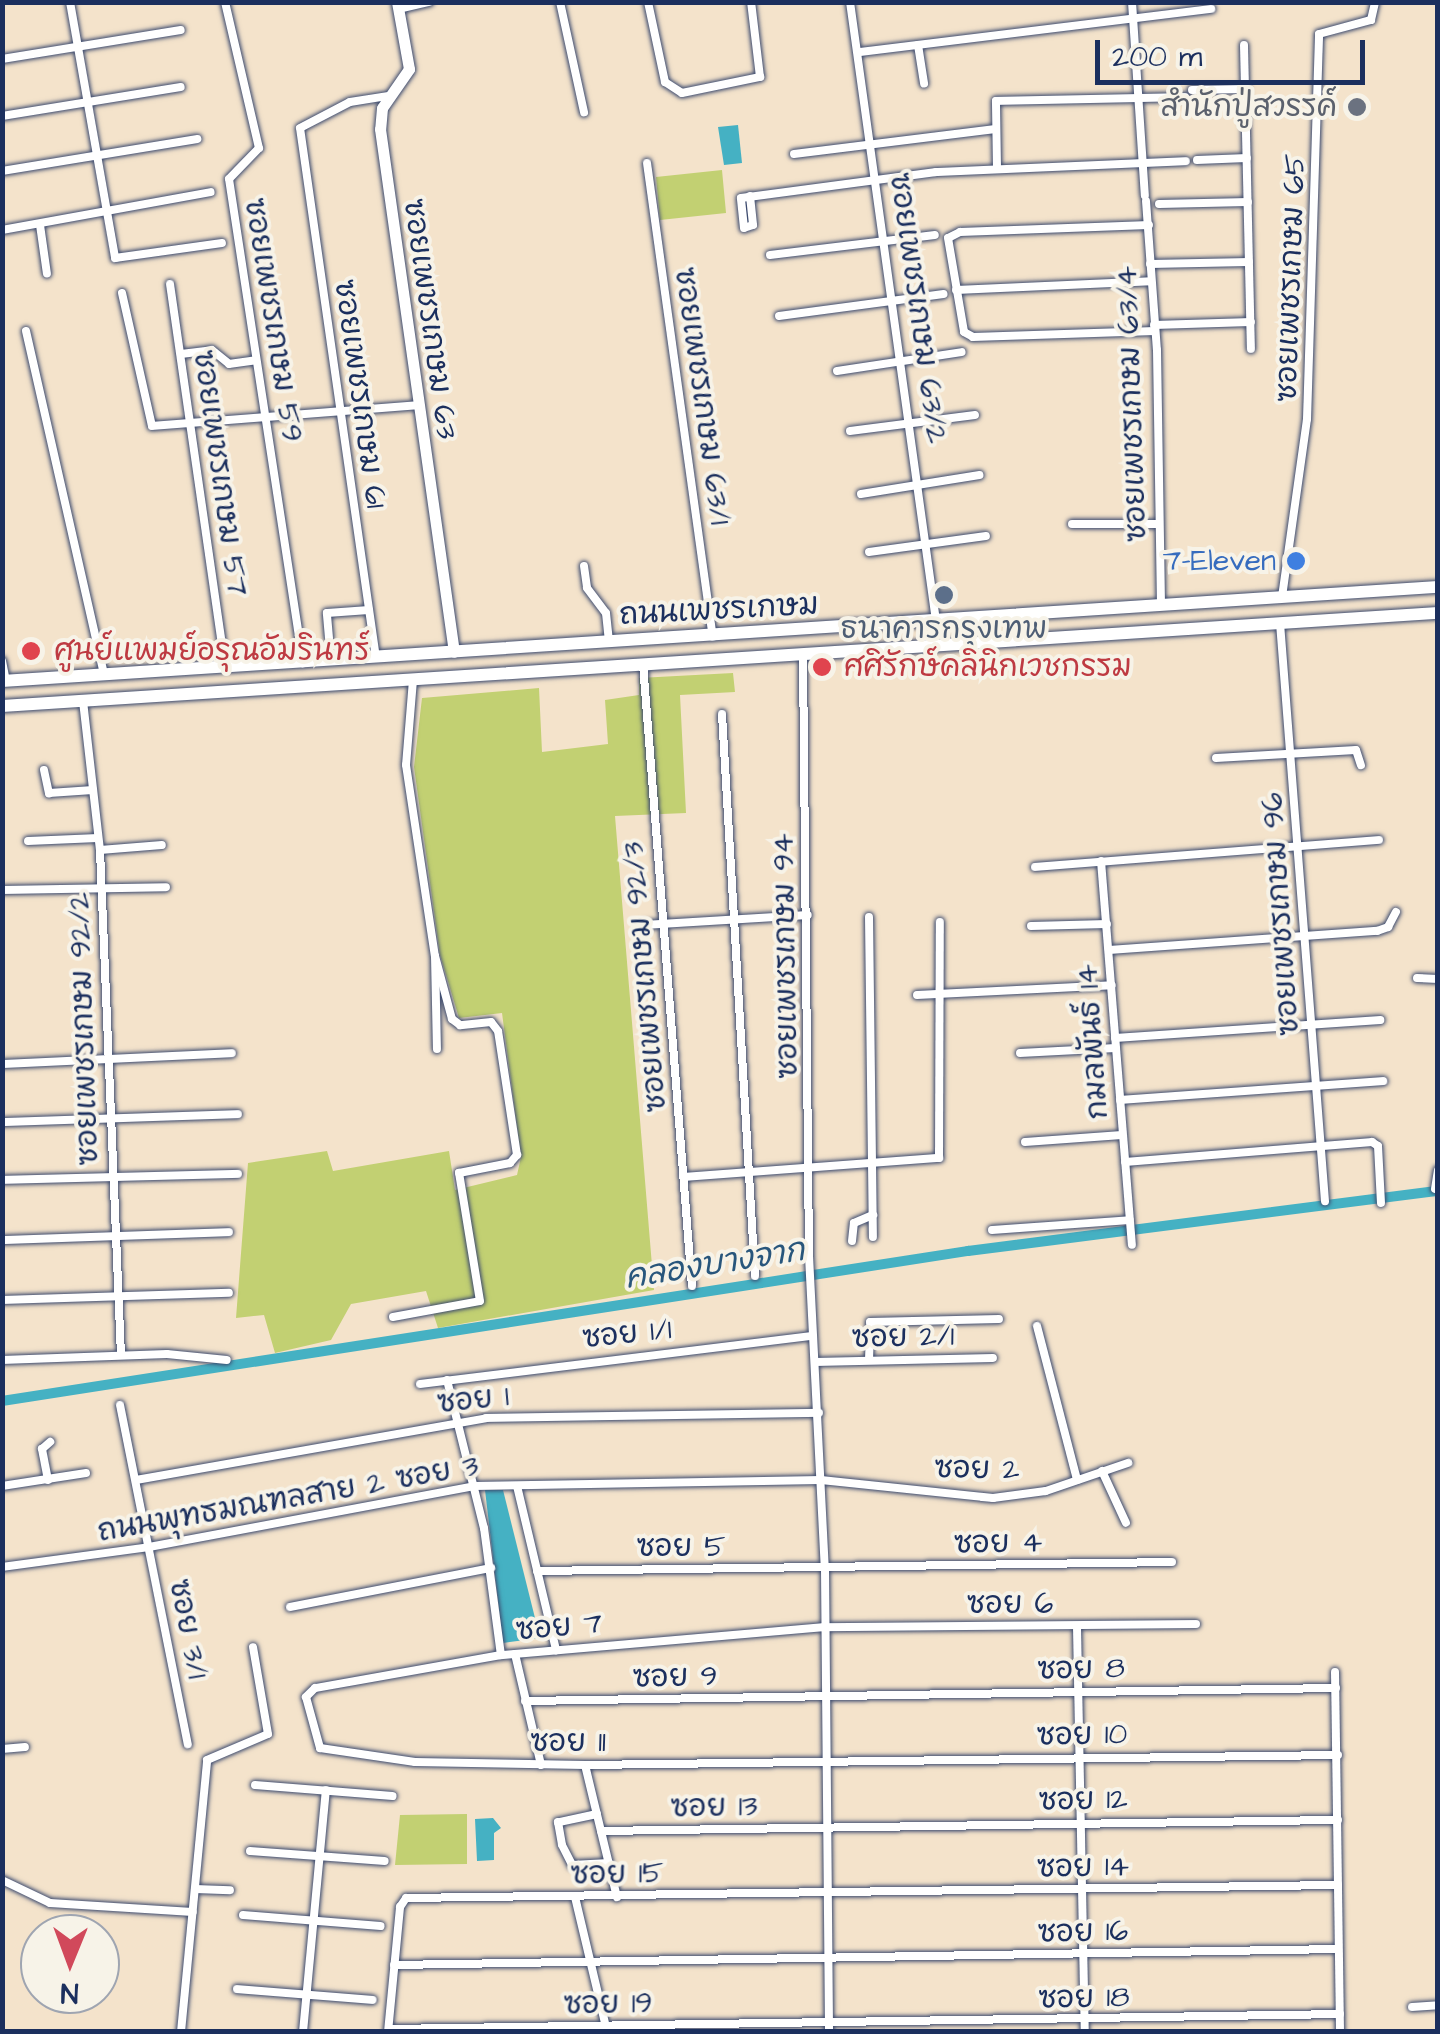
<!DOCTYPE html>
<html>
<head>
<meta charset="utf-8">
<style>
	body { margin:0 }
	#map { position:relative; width:1440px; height:2034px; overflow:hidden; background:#f4e3cb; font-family:"Architects Daughter","Playpen Sans Thai",sans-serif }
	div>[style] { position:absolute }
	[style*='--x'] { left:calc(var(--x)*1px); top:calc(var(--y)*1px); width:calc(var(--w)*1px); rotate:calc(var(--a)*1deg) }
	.green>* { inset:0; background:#c2d072 }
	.water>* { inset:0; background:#45b1c3 }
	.canal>* { height:10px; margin:-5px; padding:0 5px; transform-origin:5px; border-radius:5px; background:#45b1c3 }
	.roads { filter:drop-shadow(0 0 2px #3c4a6e) drop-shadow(0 0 2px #3c4a6e) }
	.street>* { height:8px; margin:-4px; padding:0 4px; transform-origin:4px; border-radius:4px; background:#fff }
	.secondary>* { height:11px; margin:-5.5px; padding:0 5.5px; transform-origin:5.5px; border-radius:5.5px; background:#fff }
	.primary>* { height:12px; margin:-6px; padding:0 6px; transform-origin:6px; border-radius:6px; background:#fff }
	.dots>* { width:28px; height:28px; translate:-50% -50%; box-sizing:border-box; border:5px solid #f7f3e8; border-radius:50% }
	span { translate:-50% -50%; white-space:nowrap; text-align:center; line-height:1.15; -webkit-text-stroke:8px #f7f3e8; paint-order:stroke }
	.worship-label { font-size:30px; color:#5b616d }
	.right { translate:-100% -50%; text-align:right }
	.street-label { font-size:30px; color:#1b2f5e }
	.shop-label { font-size:30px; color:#366cbe }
	.service-label { font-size:30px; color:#4e5e75 }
	.health-label { font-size:30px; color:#be3a42 }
	.left { translate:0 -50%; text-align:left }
	.water-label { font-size:32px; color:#28567c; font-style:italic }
	.frame { position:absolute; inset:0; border:5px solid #1b2f5e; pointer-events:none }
	.north { position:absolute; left:20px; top:1914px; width:100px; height:100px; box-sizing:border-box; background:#f7f3e8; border:2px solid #9fa5b1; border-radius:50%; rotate:181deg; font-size:28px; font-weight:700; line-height:40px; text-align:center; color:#1b2f5e }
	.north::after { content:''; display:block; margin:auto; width:35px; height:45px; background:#d1495b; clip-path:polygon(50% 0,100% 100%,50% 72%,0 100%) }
	.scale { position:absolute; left:1095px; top:40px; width:270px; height:45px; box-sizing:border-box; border:5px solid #1b2f5e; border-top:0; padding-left:12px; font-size:30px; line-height:35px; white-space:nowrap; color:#1b2f5e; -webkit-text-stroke:8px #f7f3e8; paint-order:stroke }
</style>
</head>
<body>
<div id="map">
	<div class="green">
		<div style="clip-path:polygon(722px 170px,726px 213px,660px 220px,656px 177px)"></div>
		<div style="clip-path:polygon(733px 673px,735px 692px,680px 695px,686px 813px,615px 816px,654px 1290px,438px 1328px,426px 1291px,351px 1304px,331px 1340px,275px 1353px,264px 1315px,236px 1318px,248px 1163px,327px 1151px,333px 1171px,449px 1151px,455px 1190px,517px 1175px,521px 1157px,502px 1013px,459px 1018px,440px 955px,414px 767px,422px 698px,539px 688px,542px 752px,608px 744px,605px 700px,639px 695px,639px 678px)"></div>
		<div style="clip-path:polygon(467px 1814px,467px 1864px,395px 1865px,400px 1815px)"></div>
	</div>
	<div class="water">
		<div style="clip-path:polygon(738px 125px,742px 163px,724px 165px,718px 127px)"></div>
		<div style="clip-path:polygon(485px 1490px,503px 1490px,540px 1638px,503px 1643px)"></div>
		<div style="clip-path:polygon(493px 1818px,501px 1828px,494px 1833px,494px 1860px,477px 1861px,475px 1819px)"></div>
	</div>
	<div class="canal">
		<div style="--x:2;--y:1401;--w:978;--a:-8.83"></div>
		<div style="--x:968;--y:1251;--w:474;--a:-7.3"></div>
	</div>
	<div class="roads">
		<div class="street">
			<div style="--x:70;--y:2;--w:260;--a:80"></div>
			<div style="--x:115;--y:258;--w:108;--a:-8"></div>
			<div style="--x:225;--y:2;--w:150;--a:76.9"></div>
			<div style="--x:259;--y:148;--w:43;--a:134.1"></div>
			<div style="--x:229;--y:179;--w:490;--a:81.3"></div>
			<div style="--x:560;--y:2;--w:113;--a:77.7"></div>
			<div style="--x:648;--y:2;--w:82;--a:78"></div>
			<div style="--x:665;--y:82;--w:20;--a:33"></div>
			<div style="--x:682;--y:93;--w:80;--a:-11.6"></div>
			<div style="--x:760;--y:77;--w:76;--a:-96.8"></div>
			<div style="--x:850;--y:2;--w:625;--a:82.09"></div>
			<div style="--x:1132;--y:2;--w:194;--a:86.2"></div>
			<div style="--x:398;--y:9;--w:32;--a:-13"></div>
			<div style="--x:918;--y:45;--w:39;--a:81"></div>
			<div style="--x:1244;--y:45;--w:304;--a:88.7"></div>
			<div style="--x:860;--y:52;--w:354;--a:-7"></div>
			<div style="--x:2;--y:59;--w:181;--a:-9.2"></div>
			<div style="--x:1192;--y:90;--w:53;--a:-1.1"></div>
			<div style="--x:2;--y:116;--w:181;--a:-9.2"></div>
			<div style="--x:794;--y:154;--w:203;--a:-7.1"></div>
			<div style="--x:1197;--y:160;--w:50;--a:-2.3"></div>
			<div style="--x:647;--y:163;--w:478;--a:82.1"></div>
			<div style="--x:997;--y:168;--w:67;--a:-90.9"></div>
			<div style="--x:996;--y:101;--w:189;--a:-1.2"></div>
			<div style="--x:2;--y:171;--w:198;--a:-9.3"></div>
			<div style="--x:750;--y:196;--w:29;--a:84"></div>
			<div style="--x:753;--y:225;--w:9;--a:162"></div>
			<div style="--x:744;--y:228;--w:30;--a:-96"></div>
			<div style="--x:741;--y:198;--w:197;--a:-7.6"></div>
			<div style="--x:936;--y:172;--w:250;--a:-2.5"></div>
			<div style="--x:1146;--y:201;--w:149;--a:85.8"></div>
			<div style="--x:1157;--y:350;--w:255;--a:89.1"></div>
			<div style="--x:1159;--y:204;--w:89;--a:-1.3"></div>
			<div style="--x:40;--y:225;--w:49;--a:81.9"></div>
			<div style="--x:1149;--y:225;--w:189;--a:177.9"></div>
			<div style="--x:960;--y:232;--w:13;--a:153"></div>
			<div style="--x:948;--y:238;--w:95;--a:80.3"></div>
			<div style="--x:964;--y:332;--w:10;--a:29"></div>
			<div style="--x:973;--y:337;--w:182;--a:-1.9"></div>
			<div style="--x:2;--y:230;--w:212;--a:-10.3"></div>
			<div style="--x:770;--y:255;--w:166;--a:-6.9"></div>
			<div style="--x:1150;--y:264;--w:99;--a:-1.2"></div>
			<div style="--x:170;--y:284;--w:388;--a:81.8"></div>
			<div style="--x:956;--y:290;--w:195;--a:-2.6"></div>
			<div style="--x:122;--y:293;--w:136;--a:77.3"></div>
			<div style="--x:152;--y:426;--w:265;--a:-4.5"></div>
			<div style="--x:779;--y:316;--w:166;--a:-7.6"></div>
			<div style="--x:1154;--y:325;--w:97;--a:-1.8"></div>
			<div style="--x:26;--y:331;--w:353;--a:77.2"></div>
			<div style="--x:181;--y:354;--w:31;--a:-7"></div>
			<div style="--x:212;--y:350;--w:22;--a:39"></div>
			<div style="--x:229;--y:364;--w:27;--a:-8"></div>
			<div style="--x:837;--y:371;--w:126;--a:-8.6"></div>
			<div style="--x:850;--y:431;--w:126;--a:-7.3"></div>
			<div style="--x:861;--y:494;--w:120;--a:-9.1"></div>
			<div style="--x:1072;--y:524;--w:87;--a:0"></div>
			<div style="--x:869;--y:552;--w:118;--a:-7.8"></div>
			<div style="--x:584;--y:566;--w:22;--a:82"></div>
			<div style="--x:587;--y:588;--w:31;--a:53"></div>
			<div style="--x:606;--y:613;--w:28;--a:84"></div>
			<div style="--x:1282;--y:597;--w:180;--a:-82"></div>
			<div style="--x:1307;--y:419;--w:385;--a:-88.2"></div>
			<div style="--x:1319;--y:34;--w:54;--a:-15.1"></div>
			<div style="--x:1371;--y:20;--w:18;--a:-77"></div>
			<div style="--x:1280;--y:623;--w:580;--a:85.55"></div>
			<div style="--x:329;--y:638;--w:25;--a:-95"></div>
			<div style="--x:327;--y:613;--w:42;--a:-4.1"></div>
			<div style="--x:803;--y:655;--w:601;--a:89.43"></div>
			<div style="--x:809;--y:1256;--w:313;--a:87.1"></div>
			<div style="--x:825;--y:1569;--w:463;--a:89.5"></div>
			<div style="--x:376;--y:658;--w:535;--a:-98.16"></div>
			<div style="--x:300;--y:128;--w:56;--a:-27.5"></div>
			<div style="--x:350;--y:102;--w:39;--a:-9"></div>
			<div style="--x:2;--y:661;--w:20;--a:79"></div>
			<div style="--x:643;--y:664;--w:624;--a:85.5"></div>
			<div style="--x:413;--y:680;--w:85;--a:94.7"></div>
			<div style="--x:406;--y:765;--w:193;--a:81.4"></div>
			<div style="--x:435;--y:956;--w:93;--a:88.8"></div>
			<div style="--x:83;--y:701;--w:150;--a:83.5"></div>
			<div style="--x:100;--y:850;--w:505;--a:87.62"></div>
			<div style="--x:722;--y:714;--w:563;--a:86.64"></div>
			<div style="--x:1216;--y:758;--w:140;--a:-3.3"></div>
			<div style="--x:1356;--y:750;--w:16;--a:72"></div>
			<div style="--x:44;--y:770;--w:24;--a:78"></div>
			<div style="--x:49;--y:793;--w:44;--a:-3.9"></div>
			<div style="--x:28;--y:841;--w:70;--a:-2.5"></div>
			<div style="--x:100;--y:850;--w:62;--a:-4.6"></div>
			<div style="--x:1101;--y:861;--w:385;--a:85.4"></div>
			<div style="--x:1035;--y:867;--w:345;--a:-4.5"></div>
			<div style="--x:2;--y:890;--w:164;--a:-1"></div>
			<div style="--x:869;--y:917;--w:320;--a:89.3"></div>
			<div style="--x:644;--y:925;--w:164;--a:-3.5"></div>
			<div style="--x:1031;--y:926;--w:76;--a:-1.5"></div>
			<div style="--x:1109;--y:950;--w:269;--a:-4.1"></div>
			<div style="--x:1377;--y:931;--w:12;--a:-20"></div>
			<div style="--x:1388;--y:927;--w:17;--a:-62"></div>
			<div style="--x:1417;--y:978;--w:21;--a:3"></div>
			<div style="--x:917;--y:995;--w:195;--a:-2.9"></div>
			<div style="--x:1115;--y:1038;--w:266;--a:-3.9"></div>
			<div style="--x:1020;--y:1053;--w:96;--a:-3"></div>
			<div style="--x:2;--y:1064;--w:230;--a:-2.7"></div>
			<div style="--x:1120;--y:1100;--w:264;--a:-4.1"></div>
			<div style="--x:2;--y:1122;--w:236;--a:-1.9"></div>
			<div style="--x:1025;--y:1142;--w:97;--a:-4.1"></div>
			<div style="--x:1125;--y:1162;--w:248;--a:-4.6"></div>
			<div style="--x:1372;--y:1142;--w:7;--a:34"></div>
			<div style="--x:1378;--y:1146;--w:57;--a:87"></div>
			<div style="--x:684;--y:1177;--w:256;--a:-4.3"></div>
			<div style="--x:939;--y:1158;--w:236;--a:-89.8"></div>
			<div style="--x:2;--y:1180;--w:236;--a:-1.5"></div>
			<div style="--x:1435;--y:1189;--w:19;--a:-81"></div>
			<div style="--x:992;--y:1230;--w:138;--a:-4.1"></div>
			<div style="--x:2;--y:1240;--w:227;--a:-2"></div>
			<div style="--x:852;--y:1241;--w:18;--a:-84"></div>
			<div style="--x:854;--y:1223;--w:21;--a:-23"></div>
			<div style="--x:2;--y:1300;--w:227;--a:-1.8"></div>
			<div style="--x:393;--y:1317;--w:88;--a:-10.4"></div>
			<div style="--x:480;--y:1301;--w:130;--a:-99.3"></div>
			<div style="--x:459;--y:1173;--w:52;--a:-11.1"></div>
			<div style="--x:510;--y:1163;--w:11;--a:-49"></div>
			<div style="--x:517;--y:1155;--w:125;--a:-98.7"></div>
			<div style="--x:498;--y:1031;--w:11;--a:-128"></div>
			<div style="--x:491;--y:1022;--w:31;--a:174"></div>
			<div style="--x:460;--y:1025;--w:10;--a:-143"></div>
			<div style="--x:452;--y:1019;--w:65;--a:-105.1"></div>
			<div style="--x:1037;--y:1326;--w:159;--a:75.4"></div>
			<div style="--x:2;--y:1360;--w:165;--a:-2.1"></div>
			<div style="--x:167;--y:1354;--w:60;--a:5.7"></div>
			<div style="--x:869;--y:1360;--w:38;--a:-88"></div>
			<div style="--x:870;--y:1322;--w:129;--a:-1.3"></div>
			<div style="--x:815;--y:1362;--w:178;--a:-1.3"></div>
			<div style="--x:447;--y:1380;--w:153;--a:76"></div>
			<div style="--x:484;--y:1528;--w:128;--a:82.4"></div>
			<div style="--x:420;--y:1384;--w:395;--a:-7"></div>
			<div style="--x:120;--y:1405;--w:346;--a:78.7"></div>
			<div style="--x:1102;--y:1471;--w:57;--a:65.2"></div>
			<div style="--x:48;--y:1480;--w:32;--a:-101"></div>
			<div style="--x:42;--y:1449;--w:11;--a:-41"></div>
			<div style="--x:136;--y:1480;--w:355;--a:-10"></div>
			<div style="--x:486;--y:1418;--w:333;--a:-0.9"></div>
			<div style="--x:2;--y:1486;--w:85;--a:-8.8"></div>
			<div style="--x:517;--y:1486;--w:169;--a:76.6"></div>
			<div style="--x:2;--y:1567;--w:148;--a:-7.7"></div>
			<div style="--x:149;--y:1547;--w:331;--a:-10.6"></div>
			<div style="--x:474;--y:1486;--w:347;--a:-1"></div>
			<div style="--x:821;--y:1480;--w:173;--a:6"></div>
			<div style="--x:993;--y:1498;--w:53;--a:-7.5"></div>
			<div style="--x:1046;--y:1491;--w:87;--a:-18.9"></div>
			<div style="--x:537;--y:1571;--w:635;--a:-0.81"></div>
			<div style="--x:290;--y:1607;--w:205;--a:-11"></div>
			<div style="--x:1196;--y:1624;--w:372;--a:179.5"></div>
			<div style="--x:824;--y:1627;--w:324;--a:175"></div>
			<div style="--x:501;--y:1655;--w:189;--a:169.9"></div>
			<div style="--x:315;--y:1688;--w:13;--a:135"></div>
			<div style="--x:306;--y:1697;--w:53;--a:74.6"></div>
			<div style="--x:320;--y:1748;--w:96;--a:8.4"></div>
			<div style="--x:415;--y:1762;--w:170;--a:1"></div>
			<div style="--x:585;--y:1765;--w:753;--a:-0.76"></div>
			<div style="--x:1077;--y:1627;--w:405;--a:88.9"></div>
			<div style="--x:515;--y:1654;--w:114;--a:76.8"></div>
			<div style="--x:1335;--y:1672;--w:360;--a:89.2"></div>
			<div style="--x:525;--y:1701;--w:811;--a:-0.92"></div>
			<div style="--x:2;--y:1749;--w:23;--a:-5"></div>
			<div style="--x:585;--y:1765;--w:136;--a:76.4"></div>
			<div style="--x:255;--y:1785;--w:138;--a:4.6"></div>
			<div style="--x:597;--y:1814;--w:40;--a:168"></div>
			<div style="--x:558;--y:1822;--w:23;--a:80"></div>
			<div style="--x:562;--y:1845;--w:22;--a:63"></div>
			<div style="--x:572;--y:1865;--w:37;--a:-3"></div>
			<div style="--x:601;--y:1831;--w:737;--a:-0.86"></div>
			<div style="--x:250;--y:1851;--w:135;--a:4.2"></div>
			<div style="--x:2;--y:1880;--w:53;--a:25.6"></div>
			<div style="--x:50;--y:1903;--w:143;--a:3.6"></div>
			<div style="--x:195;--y:1889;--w:35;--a:2"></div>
			<div style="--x:575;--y:1897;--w:134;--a:76.6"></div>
			<div style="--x:243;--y:1915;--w:138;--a:4.6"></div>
			<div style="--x:394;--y:1965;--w:944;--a:-0.97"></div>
			<div style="--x:237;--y:1989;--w:136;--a:4.6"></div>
			<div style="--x:1412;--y:2007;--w:26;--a:-4"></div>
			<div style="--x:389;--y:2029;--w:951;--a:-0.9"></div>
			<div style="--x:181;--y:2032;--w:273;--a:-84.5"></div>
			<div style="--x:207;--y:1760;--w:66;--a:-23.1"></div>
			<div style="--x:268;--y:1734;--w:88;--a:-99.8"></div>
			<div style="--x:303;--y:2032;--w:243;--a:-84.6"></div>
			<div style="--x:388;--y:2032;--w:126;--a:-84.5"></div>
			<div style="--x:400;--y:1907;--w:11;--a:-56"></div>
			<div style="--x:406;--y:1898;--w:932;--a:-0.8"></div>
		</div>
		<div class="secondary">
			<div style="--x:397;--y:2;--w:68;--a:79.8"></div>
			<div style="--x:409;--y:69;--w:47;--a:124.7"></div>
			<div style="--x:382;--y:108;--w:21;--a:95"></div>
			<div style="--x:380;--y:129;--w:528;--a:81.95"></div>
		</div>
		<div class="primary">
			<div style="--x:2;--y:681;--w:1439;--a:-3.75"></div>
			<div style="--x:2;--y:706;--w:1439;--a:-3.71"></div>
		</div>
	</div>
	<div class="dots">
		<div style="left:1357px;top:107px;background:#6b7280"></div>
		<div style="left:1296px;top:561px;background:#3f7fe0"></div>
		<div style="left:944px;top:595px;background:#5c6f8a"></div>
		<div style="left:31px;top:651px;background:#e0444e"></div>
		<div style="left:822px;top:667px;background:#e0444e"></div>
	</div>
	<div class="worship-label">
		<span class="right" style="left:1337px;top:107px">สำนักปู่สวรรค์</span>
	</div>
	<div class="street-label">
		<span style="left:1291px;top:278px;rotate:-88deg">ซอยเพชรเกษม 65</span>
		<span style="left:918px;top:308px;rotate:82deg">ซอยเพชรเกษม 63/2</span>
		<span style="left:430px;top:319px;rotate:82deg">ซอยเพชรเกษม 63</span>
		<span style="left:273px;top:320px;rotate:81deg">ซอยเพชรเกษม 59</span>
		<span style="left:360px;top:394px;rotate:82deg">ซอยเพชรเกษม 61</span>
		<span style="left:702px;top:396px;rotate:82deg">ซอยเพชรเกษม 63/1</span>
		<span style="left:1132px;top:404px;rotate:-92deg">ซอยเพชรเกษม 63/4</span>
		<span style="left:220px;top:473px;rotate:82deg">ซอยเพชรเกษม 57</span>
		<span style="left:719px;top:610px;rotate:-3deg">ถนนเพชรเกษม</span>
		<span style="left:1281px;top:914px;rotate:-94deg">ซอยเพชรเกษม 96</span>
		<span style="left:786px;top:956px;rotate:-91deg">ซอยเพชรเกษม 94</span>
		<span style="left:645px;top:977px;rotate:-95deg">ซอยเพชรเกษม 92/3</span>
		<span style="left:84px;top:1029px;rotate:-92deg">ซอยเพชรเกษม 92/2</span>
		<span style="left:1093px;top:1042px;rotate:-94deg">กมลพันธ์ 14</span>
		<span style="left:627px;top:1334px;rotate:-6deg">ซอย 1/1</span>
		<span style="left:903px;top:1337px;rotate:-1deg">ซอย 2/1</span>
		<span style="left:473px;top:1400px;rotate:-6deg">ซอย 1</span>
		<span style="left:977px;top:1469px;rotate:1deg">ซอย 2</span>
		<span style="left:288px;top:1499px;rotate:-10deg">ถนนพุทธมณฑลสาย 2 ซอย 3</span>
		<span style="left:998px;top:1543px;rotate:-1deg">ซอย 4</span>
		<span style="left:681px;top:1547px">ซอย 5</span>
		<span style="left:1010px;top:1604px">ซอย 6</span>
		<span style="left:559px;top:1627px;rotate:-5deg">ซอย 7</span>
		<span style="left:188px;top:1629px;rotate:79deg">ซอย 3/1</span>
		<span style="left:1081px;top:1669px;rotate:-1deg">ซอย 8</span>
		<span style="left:675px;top:1677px;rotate:-1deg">ซอย 9</span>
		<span style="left:1082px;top:1735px;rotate:-1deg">ซอย 10</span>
		<span style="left:568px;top:1742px">ซอย 11</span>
		<span style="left:1083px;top:1800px;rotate:-1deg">ซอย 12</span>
		<span style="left:714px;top:1807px;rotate:-1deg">ซอย 13</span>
		<span style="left:1083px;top:1867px;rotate:-1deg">ซอย 14</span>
		<span style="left:617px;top:1874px;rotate:-1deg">ซอย 15</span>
		<span style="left:1083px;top:1932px;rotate:-1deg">ซอย 16</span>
		<span style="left:1084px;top:1998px;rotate:-1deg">ซอย 18</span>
		<span style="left:608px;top:2004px;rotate:-1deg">ซอย 19</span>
	</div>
	<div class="shop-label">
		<span class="right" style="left:1276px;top:561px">7-Eleven</span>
	</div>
	<div class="service-label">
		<span style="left:944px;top:629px">ธนาคารกรุงเทพ</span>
	</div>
	<div class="health-label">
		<span class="left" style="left:54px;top:651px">ศูนย์แพมย์อรุณอัมรินทร์</span>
		<span class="left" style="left:844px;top:667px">ศศิรักษ์คลินิกเวชกรรม</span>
	</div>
	<div class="water-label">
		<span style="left:715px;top:1265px;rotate:-9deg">คลองบางจาก</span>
	</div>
	<div class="frame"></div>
	<div class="north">N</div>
	<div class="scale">200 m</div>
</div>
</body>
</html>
